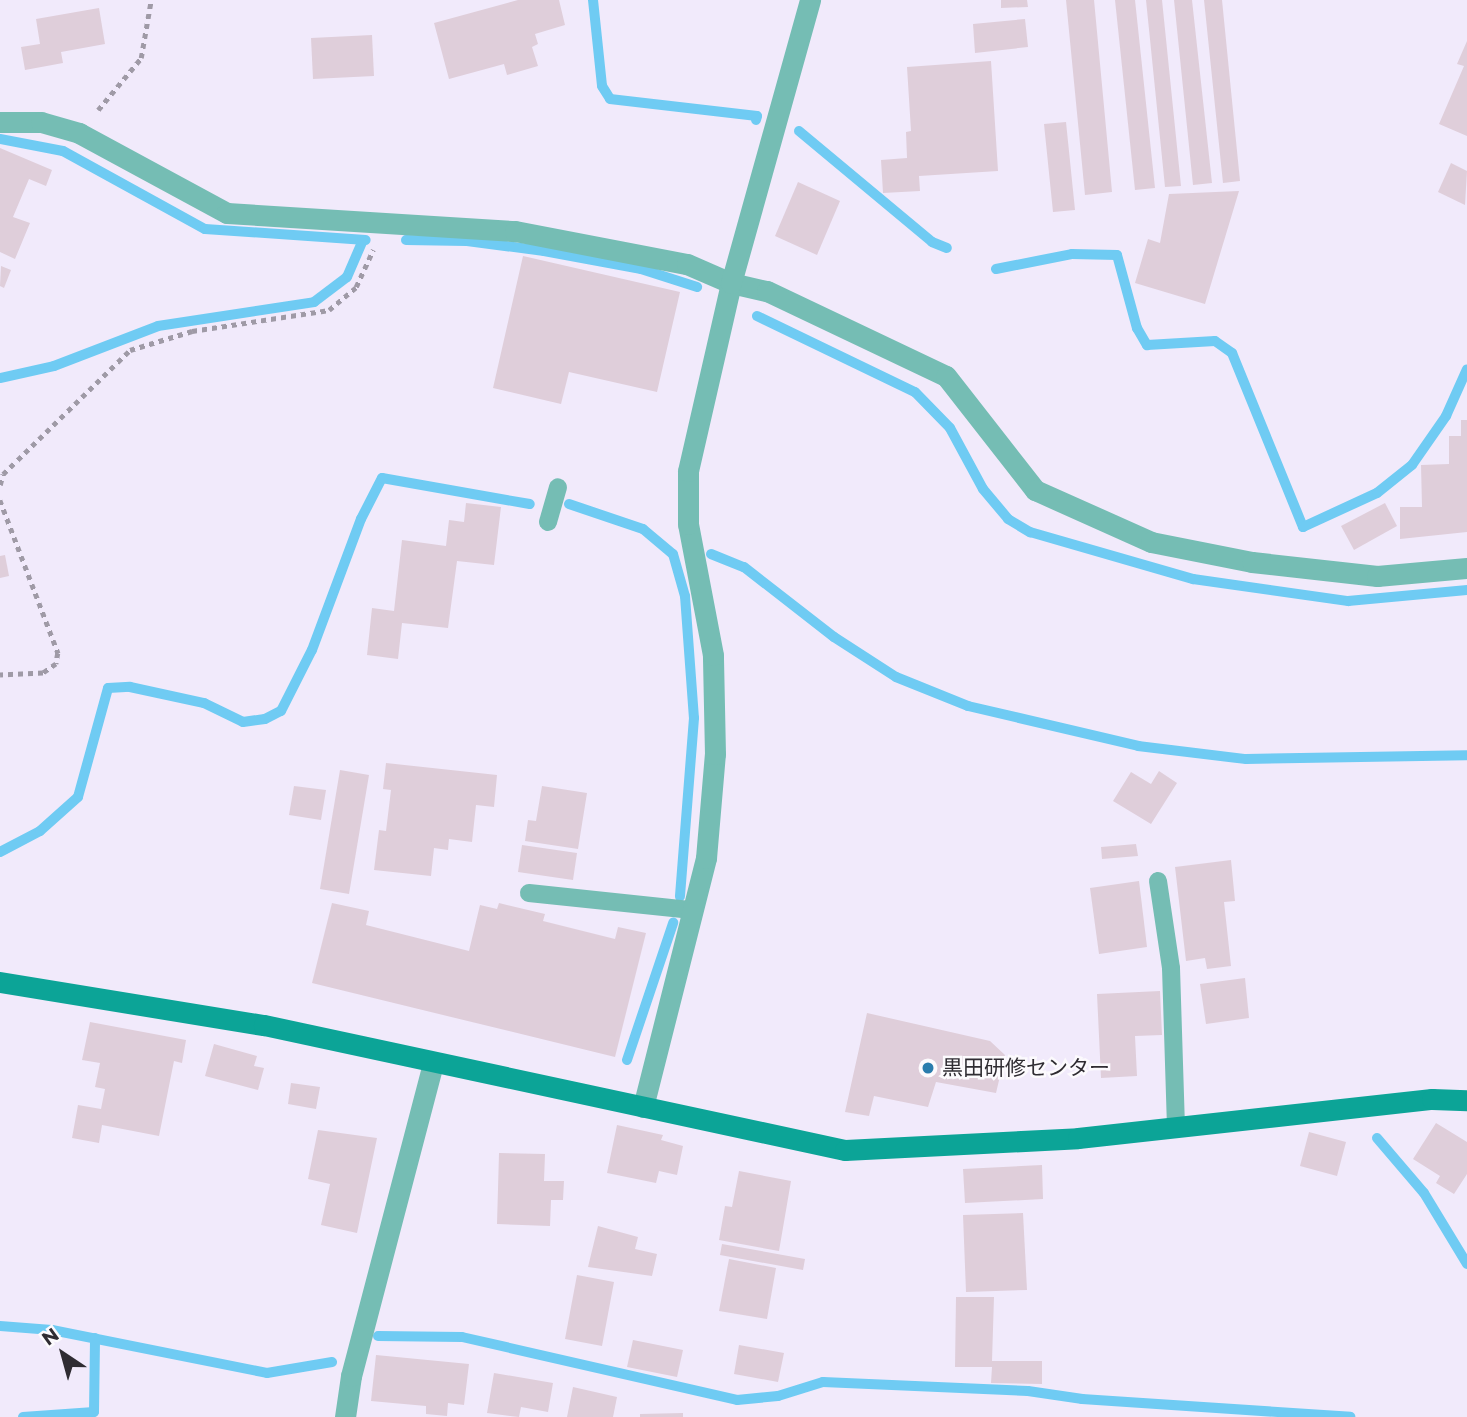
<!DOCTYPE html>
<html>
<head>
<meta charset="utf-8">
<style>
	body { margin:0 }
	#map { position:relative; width:1467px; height:1417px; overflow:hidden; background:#f1eafb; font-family:Montserrat,"Noto Sans JP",sans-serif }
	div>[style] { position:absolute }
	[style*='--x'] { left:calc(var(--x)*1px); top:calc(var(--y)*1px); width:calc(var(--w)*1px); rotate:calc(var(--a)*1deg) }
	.stream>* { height:10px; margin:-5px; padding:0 5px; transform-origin:5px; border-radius:5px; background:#6fcbf3 }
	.building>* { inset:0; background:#dfceda }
	.path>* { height:4.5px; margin-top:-2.25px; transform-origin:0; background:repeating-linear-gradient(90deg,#9f9aa6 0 5px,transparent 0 10px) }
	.lane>* { height:18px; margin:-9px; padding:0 9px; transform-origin:9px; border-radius:9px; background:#75bdb4 }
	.street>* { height:21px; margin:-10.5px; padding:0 10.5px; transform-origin:10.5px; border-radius:10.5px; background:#75bdb4 }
	.secondary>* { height:21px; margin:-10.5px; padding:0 10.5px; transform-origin:10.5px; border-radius:10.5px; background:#0ca497 }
	.dots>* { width:19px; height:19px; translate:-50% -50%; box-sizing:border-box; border:4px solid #fcfafd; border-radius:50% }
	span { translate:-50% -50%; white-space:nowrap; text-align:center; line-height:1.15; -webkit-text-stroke:5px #fcfafd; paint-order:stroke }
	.poi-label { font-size:21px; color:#2f2c32 }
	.left { translate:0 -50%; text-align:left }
	.north { position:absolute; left:28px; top:1319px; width:70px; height:70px; -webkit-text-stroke:5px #fcfafd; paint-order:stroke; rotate:324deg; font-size:19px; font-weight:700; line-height:28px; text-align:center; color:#2f2c32 }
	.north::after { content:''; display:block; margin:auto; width:24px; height:32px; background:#2f2c32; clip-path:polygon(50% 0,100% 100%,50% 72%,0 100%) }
</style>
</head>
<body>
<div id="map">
	<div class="stream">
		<div style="--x:593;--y:0;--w:86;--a:84"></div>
		<div style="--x:602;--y:86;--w:15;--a:58"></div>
		<div style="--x:610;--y:99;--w:148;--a:6.6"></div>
		<div style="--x:757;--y:116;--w:4;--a:104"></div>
		<div style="--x:799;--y:131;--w:173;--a:39.8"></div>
		<div style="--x:932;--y:242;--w:16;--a:22"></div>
		<div style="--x:0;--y:139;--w:64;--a:10.8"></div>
		<div style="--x:63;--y:151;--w:162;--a:28.8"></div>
		<div style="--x:205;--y:229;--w:161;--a:3.9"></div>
		<div style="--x:406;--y:240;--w:61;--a:0.9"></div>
		<div style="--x:467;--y:241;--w:78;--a:7.4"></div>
		<div style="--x:544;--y:251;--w:99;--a:10.5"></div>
		<div style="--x:641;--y:269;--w:59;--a:17.8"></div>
		<div style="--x:996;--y:269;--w:77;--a:-11.2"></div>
		<div style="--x:1072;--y:254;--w:45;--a:1.3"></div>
		<div style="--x:1117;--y:255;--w:76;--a:74.7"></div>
		<div style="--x:1137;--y:328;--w:20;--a:60"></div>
		<div style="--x:1147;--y:345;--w:68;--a:-3.4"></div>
		<div style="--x:1215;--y:341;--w:21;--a:35"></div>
		<div style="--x:1232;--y:353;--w:188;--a:67.8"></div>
		<div style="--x:1303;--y:527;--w:81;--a:-24.7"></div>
		<div style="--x:1377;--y:493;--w:45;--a:-38.7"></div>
		<div style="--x:1412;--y:465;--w:60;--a:-55.2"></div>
		<div style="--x:1446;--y:416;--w:51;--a:-65.9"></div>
		<div style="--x:757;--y:316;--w:175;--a:25.7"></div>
		<div style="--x:915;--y:392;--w:50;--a:45.8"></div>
		<div style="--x:950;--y:428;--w:69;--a:61.6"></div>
		<div style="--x:983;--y:489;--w:39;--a:50"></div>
		<div style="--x:1008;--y:519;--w:26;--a:31"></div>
		<div style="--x:1030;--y:532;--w:170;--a:16.1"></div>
		<div style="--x:1193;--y:579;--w:157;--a:8.1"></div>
		<div style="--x:1348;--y:601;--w:120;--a:-5.3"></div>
		<div style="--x:0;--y:378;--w:55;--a:-12.5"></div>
		<div style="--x:54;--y:366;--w:111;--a:-21"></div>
		<div style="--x:158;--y:326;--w:158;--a:-8.7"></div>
		<div style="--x:314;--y:302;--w:41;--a:-37.1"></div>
		<div style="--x:347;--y:277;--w:40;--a:-66.6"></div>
		<div style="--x:569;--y:504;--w:78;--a:18.7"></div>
		<div style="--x:643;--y:529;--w:39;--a:40"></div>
		<div style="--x:673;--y:554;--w:44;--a:74.1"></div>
		<div style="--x:685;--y:596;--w:122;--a:85.8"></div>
		<div style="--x:694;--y:718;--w:179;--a:94.5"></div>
		<div style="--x:711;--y:554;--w:35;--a:22"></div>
		<div style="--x:744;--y:567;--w:114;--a:37.9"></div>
		<div style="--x:834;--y:637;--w:74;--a:32.8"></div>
		<div style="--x:896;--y:677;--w:78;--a:21.9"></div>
		<div style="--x:968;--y:706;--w:175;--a:13.2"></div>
		<div style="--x:1138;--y:746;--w:109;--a:6.9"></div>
		<div style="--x:1246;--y:759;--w:221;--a:-1"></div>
		<div style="--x:0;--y:852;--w:45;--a:-27.7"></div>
		<div style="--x:40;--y:831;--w:51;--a:-41.8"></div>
		<div style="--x:78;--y:797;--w:113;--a:-74.6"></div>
		<div style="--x:108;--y:688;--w:22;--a:-3"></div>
		<div style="--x:130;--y:687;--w:76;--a:12.2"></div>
		<div style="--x:204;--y:703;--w:43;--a:26"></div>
		<div style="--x:243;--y:722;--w:22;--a:-8"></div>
		<div style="--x:265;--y:719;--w:18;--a:-27"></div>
		<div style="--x:281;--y:711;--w:68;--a:-63.1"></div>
		<div style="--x:312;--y:650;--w:140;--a:-69.5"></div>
		<div style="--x:361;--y:519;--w:46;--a:-62.9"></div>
		<div style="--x:382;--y:478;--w:150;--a:10"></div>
		<div style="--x:627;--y:1060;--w:145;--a:-71.4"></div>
		<div style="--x:1377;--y:1138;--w:72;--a:49.5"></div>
		<div style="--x:1424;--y:1193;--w:83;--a:58.8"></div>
		<div style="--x:0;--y:1326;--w:52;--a:4.4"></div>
		<div style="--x:52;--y:1330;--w:219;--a:11.3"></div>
		<div style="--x:267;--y:1373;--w:66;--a:-9.6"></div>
		<div style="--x:378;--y:1336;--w:84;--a:0.7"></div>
		<div style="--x:462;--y:1337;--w:282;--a:12.9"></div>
		<div style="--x:737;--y:1400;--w:41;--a:-5.6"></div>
		<div style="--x:778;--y:1396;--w:47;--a:-17.3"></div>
		<div style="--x:823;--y:1382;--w:205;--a:2.5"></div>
		<div style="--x:1028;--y:1391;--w:55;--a:8.4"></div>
		<div style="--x:1082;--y:1399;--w:269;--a:3.8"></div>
		<div style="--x:23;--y:1417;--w:71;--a:-4"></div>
		<div style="--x:94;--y:1412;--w:74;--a:-89.2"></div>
	</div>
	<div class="building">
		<div style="clip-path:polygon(518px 0,559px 0,565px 25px,535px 34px,538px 44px,532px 47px,538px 66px,507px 75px,504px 64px,449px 79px,434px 23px)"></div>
		<div style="clip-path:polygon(1001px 0,1027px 0,1028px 7px,1001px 8px)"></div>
		<div style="clip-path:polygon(1066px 0,1094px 0,1112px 192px,1085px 195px)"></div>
		<div style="clip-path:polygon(1115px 0,1135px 0,1155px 188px,1135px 190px)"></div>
		<div style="clip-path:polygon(1146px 0,1162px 0,1181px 186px,1165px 187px)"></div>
		<div style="clip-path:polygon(1174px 0,1192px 0,1212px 183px,1193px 185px)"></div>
		<div style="clip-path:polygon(1204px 0,1222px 0,1240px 181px,1223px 183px)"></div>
		<div style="clip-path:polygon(99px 8px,105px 44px,61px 52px,63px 63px,25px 70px,21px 47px,40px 44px,36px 19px)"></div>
		<div style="clip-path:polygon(1025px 19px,1028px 47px,975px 53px,973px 24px)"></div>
		<div style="clip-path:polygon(372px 35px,374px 76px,313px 79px,311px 38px)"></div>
		<div style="clip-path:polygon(1467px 41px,1467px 136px,1439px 124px,1464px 66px,1457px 64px)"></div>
		<div style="clip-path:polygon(991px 61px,998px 171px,919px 176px,920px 191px,883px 193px,881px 160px,907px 158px,906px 132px,911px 131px,907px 67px)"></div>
		<div style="clip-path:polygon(1066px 122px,1075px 210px,1053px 212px,1044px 124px)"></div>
		<div style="clip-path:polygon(0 148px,52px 170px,46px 186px,29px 179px,13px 217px,30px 223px,15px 259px,0 252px)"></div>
		<div style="clip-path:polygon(1451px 163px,1467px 171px,1465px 205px,1438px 192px)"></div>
		<div style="clip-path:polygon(798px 182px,840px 201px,817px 255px,775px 236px)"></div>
		<div style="clip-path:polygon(1239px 191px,1205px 304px,1135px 283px,1148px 239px,1160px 243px,1169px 194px)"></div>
		<div style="clip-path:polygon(523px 256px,680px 292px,657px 392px,569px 372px,561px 404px,493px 388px)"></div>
		<div style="clip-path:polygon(1px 266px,11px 270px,4px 288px,0 286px)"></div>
		<div style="clip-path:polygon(1461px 420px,1467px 420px,1467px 532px,1400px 539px,1400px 507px,1422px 507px,1421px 465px,1449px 464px,1449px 436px,1461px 436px)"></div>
		<div style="clip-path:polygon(466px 503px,501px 507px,494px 565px,457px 561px,448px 628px,402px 623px,398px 659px,367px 655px,372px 608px,394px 611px,402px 540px,446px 546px,449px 520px,464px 522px)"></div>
		<div style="clip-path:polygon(1385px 503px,1397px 526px,1354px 550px,1341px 526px)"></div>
		<div style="clip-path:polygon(5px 555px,9px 576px,0 578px,0 556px)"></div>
		<div style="clip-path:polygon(386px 763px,497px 775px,494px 807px,476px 805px,472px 842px,449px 839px,448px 850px,434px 848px,431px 876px,374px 870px,379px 830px,386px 831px,391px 790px,383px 789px)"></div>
		<div style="clip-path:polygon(340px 770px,369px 775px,349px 894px,320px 889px)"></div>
		<div style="clip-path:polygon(1159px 771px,1177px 783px,1151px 824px,1113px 801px,1131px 772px,1151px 784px)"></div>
		<div style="clip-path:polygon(294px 786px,326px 790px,321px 820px,289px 815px)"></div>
		<div style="clip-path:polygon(542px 786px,587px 793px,578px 849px,525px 841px,528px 820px,536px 821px)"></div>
		<div style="clip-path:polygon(1136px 844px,1138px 856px,1102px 859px,1101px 847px)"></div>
		<div style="clip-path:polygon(522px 845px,577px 853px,573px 880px,518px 872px)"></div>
		<div style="clip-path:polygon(1231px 860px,1235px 901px,1224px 902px,1231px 966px,1207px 969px,1205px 958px,1186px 961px,1175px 867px)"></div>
		<div style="clip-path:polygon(1139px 881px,1147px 947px,1099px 954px,1090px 888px)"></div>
		<div style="clip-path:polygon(332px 903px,369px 911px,366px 925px,469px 951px,480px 905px,497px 909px,499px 903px,545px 914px,543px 921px,615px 939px,618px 927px,646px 933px,615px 1057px,312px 983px)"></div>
		<div style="clip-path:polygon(1245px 978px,1249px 1018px,1206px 1024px,1200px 984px)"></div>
		<div style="clip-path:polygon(1160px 991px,1162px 1035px,1135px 1036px,1137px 1076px,1101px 1078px,1097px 994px)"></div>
		<div style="clip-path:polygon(867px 1013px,990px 1041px,1005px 1055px,996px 1093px,936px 1082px,928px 1107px,874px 1096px,869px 1116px,845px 1112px)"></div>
		<div style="clip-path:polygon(90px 1022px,186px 1040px,182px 1063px,174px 1061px,159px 1136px,102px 1125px,99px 1143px,72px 1138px,78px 1105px,101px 1109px,105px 1089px,95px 1087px,100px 1063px,82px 1060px)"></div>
		<div style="clip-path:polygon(214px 1044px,257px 1056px,254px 1066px,264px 1068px,258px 1090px,205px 1076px)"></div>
		<div style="clip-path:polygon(291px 1083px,320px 1087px,316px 1109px,288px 1104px)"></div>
		<div style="clip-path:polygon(1436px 1123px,1467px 1142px,1467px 1174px,1454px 1194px,1436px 1183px,1440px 1176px,1413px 1159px)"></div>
		<div style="clip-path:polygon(617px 1125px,663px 1135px,661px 1140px,683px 1146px,677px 1175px,659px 1171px,656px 1183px,607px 1173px)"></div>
		<div style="clip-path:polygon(318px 1130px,377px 1138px,357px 1233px,321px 1225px,330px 1184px,308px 1179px)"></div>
		<div style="clip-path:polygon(1309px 1132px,1346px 1142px,1337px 1176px,1300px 1166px)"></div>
		<div style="clip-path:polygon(499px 1153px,545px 1154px,544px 1181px,564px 1181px,563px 1200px,551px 1200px,550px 1226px,497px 1224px)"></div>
		<div style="clip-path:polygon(1042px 1165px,1043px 1199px,965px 1203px,963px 1169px)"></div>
		<div style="clip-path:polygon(739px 1171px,791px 1181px,779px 1251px,719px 1240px,725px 1206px,732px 1207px)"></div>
		<div style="clip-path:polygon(1023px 1213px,1027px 1290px,966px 1292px,963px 1215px)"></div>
		<div style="clip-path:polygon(598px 1226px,638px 1237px,635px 1249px,657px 1254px,652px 1276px,588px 1267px)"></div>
		<div style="clip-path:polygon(722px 1244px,805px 1259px,803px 1270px,720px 1255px)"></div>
		<div style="clip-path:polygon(729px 1259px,776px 1268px,767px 1319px,719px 1311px)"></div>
		<div style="clip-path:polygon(577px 1275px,614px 1282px,602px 1346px,565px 1339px)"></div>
		<div style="clip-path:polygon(956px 1297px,994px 1297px,992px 1361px,1042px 1361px,1042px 1384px,991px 1383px,992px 1367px,955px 1367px)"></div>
		<div style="clip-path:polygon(633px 1340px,683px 1350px,677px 1377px,627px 1367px)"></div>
		<div style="clip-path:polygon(739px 1345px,784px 1353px,778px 1382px,734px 1374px)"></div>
		<div style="clip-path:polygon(376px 1355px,469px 1364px,464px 1405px,448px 1403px,447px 1416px,426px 1414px,426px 1406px,371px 1401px)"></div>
		<div style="clip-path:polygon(494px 1373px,553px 1383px,548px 1412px,521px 1407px,519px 1417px,487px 1413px)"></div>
		<div style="clip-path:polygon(573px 1387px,617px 1397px,613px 1417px,567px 1417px)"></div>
		<div style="clip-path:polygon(683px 1413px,683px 1417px,640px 1417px,640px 1414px)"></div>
	</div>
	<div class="path">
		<div style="--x:98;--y:110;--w:67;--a:-50.4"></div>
		<div style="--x:141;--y:58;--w:59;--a:-80.2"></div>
		<div style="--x:0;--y:485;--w:11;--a:-75"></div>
		<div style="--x:3;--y:474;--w:177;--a:-44.3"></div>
		<div style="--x:130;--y:350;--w:65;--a:-17"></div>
		<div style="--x:192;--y:331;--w:139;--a:-8.7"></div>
		<div style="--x:329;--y:310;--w:35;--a:-40"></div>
		<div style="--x:356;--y:287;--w:41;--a:-65.3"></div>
		<div style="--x:0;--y:500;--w:164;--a:69.2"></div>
		<div style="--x:58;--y:653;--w:11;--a:100"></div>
		<div style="--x:56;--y:664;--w:16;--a:145"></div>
		<div style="--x:43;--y:673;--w:43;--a:177.3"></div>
	</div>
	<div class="lane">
		<div style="--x:548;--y:522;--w:36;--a:-74"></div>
		<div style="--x:1158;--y:881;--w:88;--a:81.5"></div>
		<div style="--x:1171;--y:968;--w:159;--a:88.2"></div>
		<div style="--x:529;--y:893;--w:164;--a:6"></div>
	</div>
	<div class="street">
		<div style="--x:0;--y:122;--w:41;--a:0"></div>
		<div style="--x:41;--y:122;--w:40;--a:16"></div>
		<div style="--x:79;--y:133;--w:168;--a:28.4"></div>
		<div style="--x:227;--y:213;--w:289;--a:3.6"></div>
		<div style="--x:515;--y:231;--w:175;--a:10.9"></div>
		<div style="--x:687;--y:264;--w:48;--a:23.4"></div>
		<div style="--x:731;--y:283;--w:37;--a:13"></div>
		<div style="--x:767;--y:291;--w:198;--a:25.4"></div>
		<div style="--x:946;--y:376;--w:145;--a:52"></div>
		<div style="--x:1035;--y:490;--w:127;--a:24.1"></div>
		<div style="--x:1151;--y:542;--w:103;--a:11.2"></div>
		<div style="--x:1252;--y:562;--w:126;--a:6.4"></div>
		<div style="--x:1377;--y:576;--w:90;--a:-5.1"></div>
		<div style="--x:643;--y:1107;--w:257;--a:-75.8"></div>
		<div style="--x:706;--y:858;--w:104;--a:-85.1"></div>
		<div style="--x:715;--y:754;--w:99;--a:-91.2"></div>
		<div style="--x:713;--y:655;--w:133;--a:-100.8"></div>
		<div style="--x:688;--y:524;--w:53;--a:-90"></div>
		<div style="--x:688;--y:471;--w:193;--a:-77.1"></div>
		<div style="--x:731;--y:283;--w:294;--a:-74.4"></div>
		<div style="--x:345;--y:1417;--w:41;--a:-81.7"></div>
		<div style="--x:351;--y:1376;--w:323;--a:-75.3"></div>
	</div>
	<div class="secondary">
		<div style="--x:0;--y:982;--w:267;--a:9.3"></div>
		<div style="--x:264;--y:1025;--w:594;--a:12.14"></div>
		<div style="--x:845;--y:1150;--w:233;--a:-2.9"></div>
		<div style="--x:1078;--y:1138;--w:356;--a:-6.3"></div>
		<div style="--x:1432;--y:1099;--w:35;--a:2"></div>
	</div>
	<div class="dots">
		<div style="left:928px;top:1068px;background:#2a7cad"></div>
	</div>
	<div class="poi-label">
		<span class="left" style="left:942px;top:1068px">黒田研修センター</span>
	</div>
	<div class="north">N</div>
</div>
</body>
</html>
